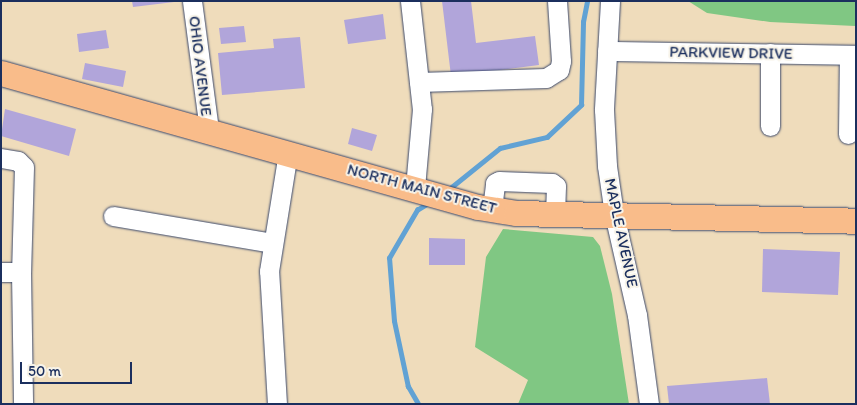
<!DOCTYPE html>
<html>
<head>
<meta charset="utf-8">
<style>
	body { margin:0 }
	#map { position:relative; width:857px; height:405px; overflow:hidden; background:#efdcbb; font-family:Itim,sans-serif }
	div>[style] { position:absolute }
	[style*='--x'] { left:calc(var(--x)*1px); top:calc(var(--y)*1px); width:calc(var(--w)*1px); rotate:calc(var(--a)*1deg) }
	.green>* { inset:0; background:#80c783 }
	.stream>* { height:4.5px; margin:-2.25px; padding:0 2.25px; transform-origin:2.25px; border-radius:2.25px; background:#61a2d4 }
	.building>* { inset:0; background:#b1a5da }
	.roads { filter:drop-shadow(0 0 1px #3b496c) drop-shadow(0 0 1px #3b496c) }
	.minor>* { height:19px; margin:-9.5px; padding:0 9.5px; transform-origin:9.5px; border-radius:9.5px; background:#fff }
	.major>* { height:25px; margin:-12.5px; padding:0 12.5px; transform-origin:12.5px; border-radius:12.5px; background:#f9bc8a }
	span { translate:-50% -50%; white-space:nowrap; text-align:center; line-height:1.15; -webkit-text-stroke:4px #f7f3e8; paint-order:stroke }
	.street-label { font-size:16px; color:#1b2f5e }
	.frame { position:absolute; inset:0; border:2px solid #1b2f5e; pointer-events:none }
	.scale { position:absolute; left:20px; top:362px; width:112px; height:22px; box-sizing:border-box; border:2px solid #1b2f5e; border-top:0; padding-left:6px; font-size:15px; line-height:18px; white-space:nowrap; color:#1b2f5e; -webkit-text-stroke:4px #f7f3e8; paint-order:stroke }
</style>
</head>
<body>
<div id="map">
	<div class="green">
		<div style="clip-path:polygon(688px 1px,856px 1px,856px 21px,855px 26px,770px 22px,707px 13px)"></div>
		<div style="clip-path:polygon(503px 229px,593px 237px,600px 246px,612px 294px,629px 404px,518px 404px,528px 380px,475px 347px,486px 257px)"></div>
	</div>
	<div class="stream">
		<div style="--x:449;--y:189;--w:65;--a:-38.8"></div>
		<div style="--x:500;--y:148;--w:48;--a:-13.2"></div>
		<div style="--x:547;--y:137;--w:47;--a:-43.3"></div>
		<div style="--x:581;--y:105;--w:83;--a:-88.6"></div>
		<div style="--x:583;--y:22;--w:21;--a:-79"></div>
		<div style="--x:418;--y:404;--w:20;--a:-120"></div>
		<div style="--x:408;--y:387;--w:67;--a:-102"></div>
		<div style="--x:394;--y:321;--w:63;--a:-94.5"></div>
		<div style="--x:389;--y:258;--w:56;--a:-59.7"></div>
		<div style="--x:417;--y:210;--w:13;--a:-32"></div>
	</div>
	<div class="building">
		<div style="clip-path:polygon(132px 1px,174px 1px,174px 2px,133px 7px)"></div>
		<div style="clip-path:polygon(442px 1px,471px 1px,476px 43px,535px 36px,539px 65px,451px 76px)"></div>
		<div style="clip-path:polygon(383px 14px,386px 39px,348px 44px,344px 20px)"></div>
		<div style="clip-path:polygon(244px 26px,246px 42px,221px 44px,219px 28px)"></div>
		<div style="clip-path:polygon(106px 30px,109px 48px,79px 52px,77px 34px)"></div>
		<div style="clip-path:polygon(300px 37px,305px 88px,222px 95px,218px 53px,274px 48px,273px 39px)"></div>
		<div style="clip-path:polygon(85px 63px,126px 71px,123px 87px,82px 79px)"></div>
		<div style="clip-path:polygon(5px 109px,76px 129px,69px 156px,1px 136px)"></div>
		<div style="clip-path:polygon(352px 128px,377px 135px,372px 151px,348px 144px)"></div>
		<div style="clip-path:polygon(429px 238px,465px 239px,465px 265px,429px 265px)"></div>
		<div style="clip-path:polygon(763px 249px,840px 252px,838px 295px,762px 292px)"></div>
		<div style="clip-path:polygon(767px 378px,770px 404px,669px 404px,667px 386px)"></div>
	</div>
	<div class="roads">
		<div class="minor">
			<div style="--x:192;--y:1;--w:130;--a:82.5"></div>
			<div style="--x:410;--y:1;--w:109;--a:83.7"></div>
			<div style="--x:422;--y:109;--w:78;--a:95.1"></div>
			<div style="--x:610;--y:1;--w:109;--a:93.2"></div>
			<div style="--x:604;--y:110;--w:56;--a:86.9"></div>
			<div style="--x:607;--y:166;--w:49;--a:81.7"></div>
			<div style="--x:614;--y:214;--w:104;--a:77.2"></div>
			<div style="--x:637;--y:315;--w:90;--a:82.3"></div>
			<div style="--x:607;--y:51;--w:249;--a:0.9"></div>
			<div style="--x:419;--y:82;--w:127;--a:-1.8"></div>
			<div style="--x:546;--y:78;--w:15;--a:-32"></div>
			<div style="--x:559;--y:70;--w:9;--a:-77"></div>
			<div style="--x:561;--y:61;--w:60;--a:-93.8"></div>
			<div style="--x:770;--y:126;--w:73;--a:-90"></div>
			<div style="--x:848;--y:134;--w:79;--a:-89.3"></div>
			<div style="--x:1;--y:158;--w:17;--a:10"></div>
			<div style="--x:18;--y:161;--w:8;--a:45"></div>
			<div style="--x:24;--y:167;--w:105;--a:91.6"></div>
			<div style="--x:492;--y:209;--w:26;--a:-83"></div>
			<div style="--x:495;--y:183;--w:4;--a:-27"></div>
			<div style="--x:499;--y:181;--w:53;--a:2.2"></div>
			<div style="--x:552;--y:183;--w:5;--a:37"></div>
			<div style="--x:556;--y:186;--w:28;--a:92"></div>
			<div style="--x:113;--y:216;--w:162;--a:9.6"></div>
			<div style="--x:1;--y:272;--w:20;--a:0"></div>
			<div style="--x:21;--y:272;--w:132;--a:89.1"></div>
			<div style="--x:277;--y:404;--w:133;--a:-93.4"></div>
			<div style="--x:269;--y:271;--w:121;--a:-80.9"></div>
		</div>
		<div class="major">
			<div style="--x:1;--y:73;--w:495;--a:15.7"></div>
			<div style="--x:478;--y:207;--w:38;--a:9"></div>
			<div style="--x:516;--y:213;--w:340;--a:1.3"></div>
		</div>
	</div>
	<div class="street-label">
		<span style="left:731px;top:53px;rotate:1deg">PARKVIEW DRIVE</span>
		<span style="left:200px;top:66px;rotate:83deg">OHIO AVENUE</span>
		<span style="left:422px;top:189px;rotate:15deg">NORTH MAIN STREET</span>
		<span style="left:621px;top:233px;rotate:78deg">MAPLE AVENUE</span>
	</div>
	<div class="frame"></div>
	<div class="scale">50 m</div>
</div>
</body>
</html>
